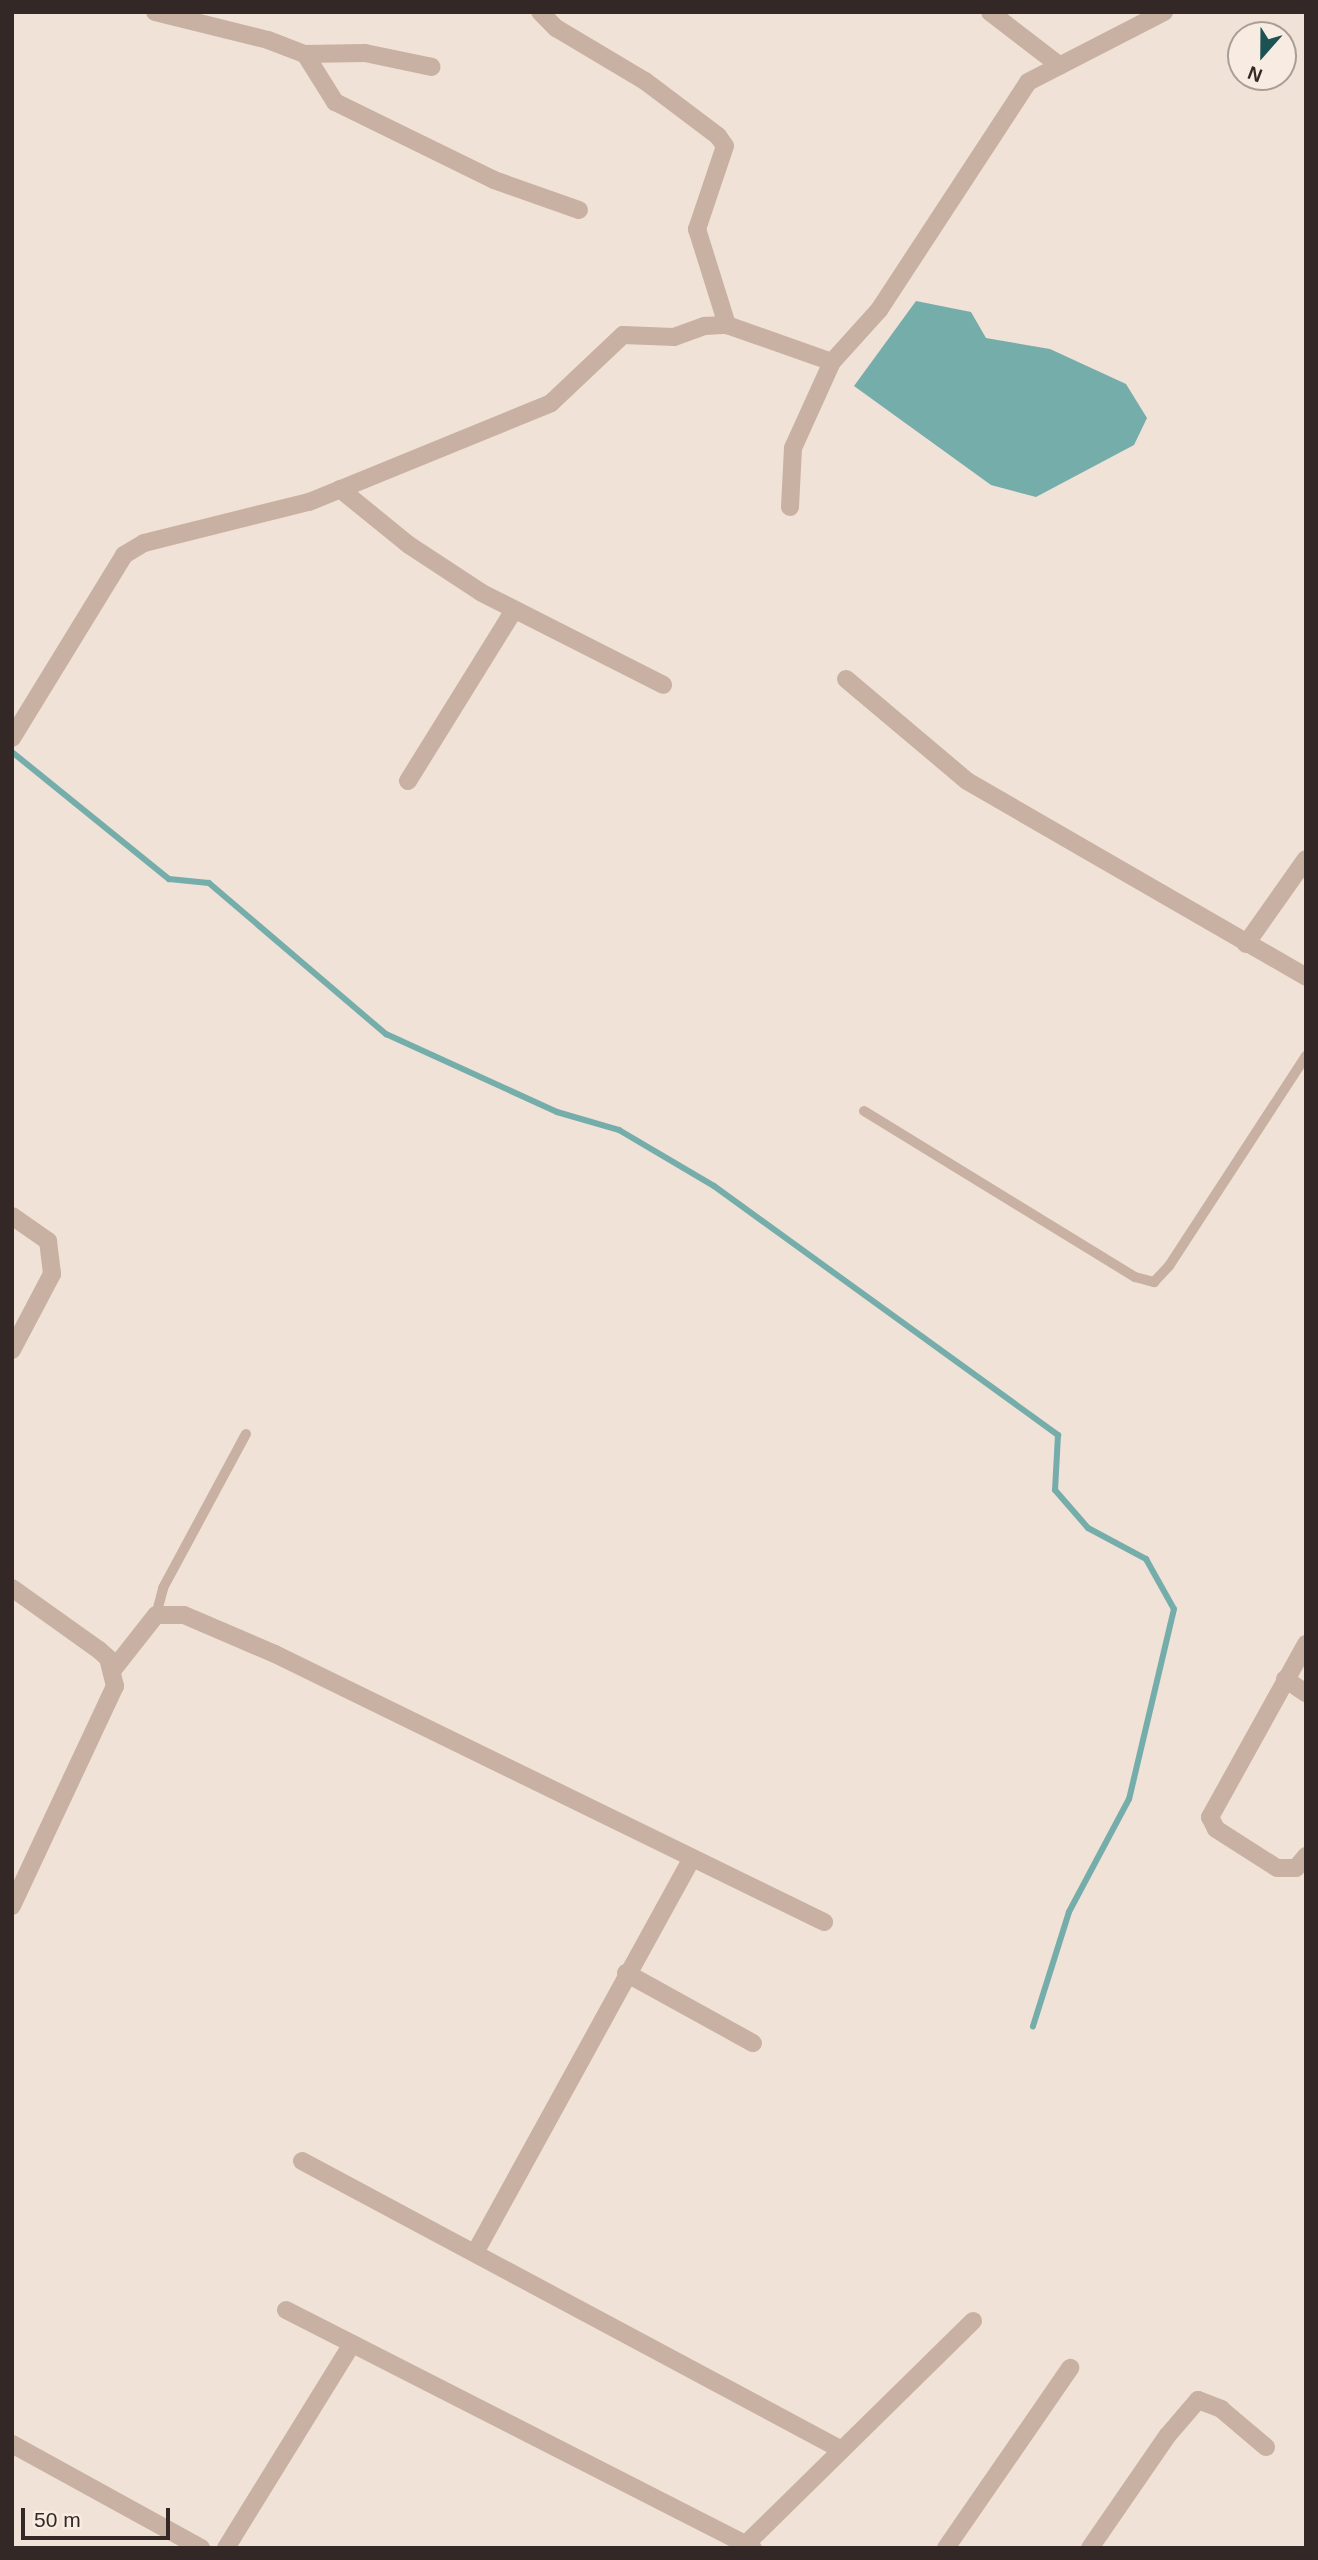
<!DOCTYPE html>
<html>
<head>
<meta charset="utf-8">
<style>
	body { margin:0 }
	#map { position:relative; width:1318px; height:2560px; overflow:hidden; background:#f0e2d6; font-family:Helvetica,sans-serif }
	div>[style] { position:absolute }
	[style*='--x'] { left:calc(var(--x)*1px); top:calc(var(--y)*1px); width:calc(var(--w)*1px); rotate:calc(var(--a)*1deg) }
	.water>* { inset:0; background:#75adab }
	.stream>* { height:6px; margin:-3px; padding:0 3px; transform-origin:3px; border-radius:3px; background:#75adab }
	.service>* { height:10px; margin:-5px; padding:0 5px; transform-origin:5px; border-radius:5px; background:#c8b1a2 }
	.minor>* { height:18px; margin:-9px; padding:0 9px; transform-origin:9px; border-radius:9px; background:#c8b1a2 }
	span { translate:-50% -50%; white-space:nowrap; text-align:center; line-height:1.15; -webkit-text-stroke:6px #f8ece2; paint-order:stroke }
	.frame { position:absolute; inset:0; border:14px solid #332825; pointer-events:none }
	.north { position:absolute; left:1227px; top:21px; width:70px; height:70px; box-sizing:border-box; background:#f8ece2; border:2px solid #a99e96; border-radius:50%; rotate:201deg; font-size:19px; font-weight:700; line-height:28px; text-align:center; color:#332825 }
	.north::after { content:''; display:block; margin:auto; width:24px; height:32px; background:#1b5353; clip-path:polygon(50% 0,100% 100%,50% 72%,0 100%) }
	.scale { position:absolute; left:21px; top:2508px; width:149px; height:32px; box-sizing:border-box; border:4px solid #332825; border-top:0; padding-left:9px; font-size:21px; line-height:24px; white-space:nowrap; color:#332825; -webkit-text-stroke:5px #f8ece2; paint-order:stroke }
</style>
</head>
<body>
<div id="map">
	<div class="water">
		<div style="clip-path:polygon(916px 301px,971px 312px,986px 338px,1050px 349px,1126px 384px,1147px 418px,1134px 445px,1036px 497px,991px 485px,854px 386px)"></div>
	</div>
	<div class="stream">
		<div style="--x:12;--y:752;--w:202;--a:39"></div>
		<div style="--x:169;--y:879;--w:40;--a:5.7"></div>
		<div style="--x:209;--y:883;--w:233;--a:40.5"></div>
		<div style="--x:386;--y:1034;--w:188;--a:24.5"></div>
		<div style="--x:557;--y:1112;--w:65;--a:16.2"></div>
		<div style="--x:619;--y:1130;--w:110;--a:30.5"></div>
		<div style="--x:714;--y:1186;--w:425;--a:35.9"></div>
		<div style="--x:1058;--y:1435;--w:55;--a:93.1"></div>
		<div style="--x:1055;--y:1490;--w:50;--a:49"></div>
		<div style="--x:1088;--y:1528;--w:66;--a:28.1"></div>
		<div style="--x:1146;--y:1559;--w:57;--a:60.8"></div>
		<div style="--x:1174;--y:1609;--w:195;--a:103.3"></div>
		<div style="--x:1129;--y:1799;--w:128;--a:118"></div>
		<div style="--x:1069;--y:1912;--w:120;--a:107.5"></div>
	</div>
	<div class="service">
		<div style="--x:864;--y:1111;--w:318;--a:31.5"></div>
		<div style="--x:1135;--y:1277;--w:20;--a:15"></div>
		<div style="--x:1154;--y:1282;--w:22;--a:-47"></div>
		<div style="--x:1169;--y:1266;--w:251;--a:-56.9"></div>
		<div style="--x:156;--y:1615;--w:28;--a:-75"></div>
		<div style="--x:163;--y:1588;--w:175;--a:-61.7"></div>
	</div>
	<div class="minor">
		<div style="--x:155;--y:12;--w:116;--a:13.9"></div>
		<div style="--x:268;--y:40;--w:40;--a:21"></div>
		<div style="--x:305;--y:54;--w:57;--a:58"></div>
		<div style="--x:335;--y:102;--w:177;--a:26.1"></div>
		<div style="--x:494;--y:180;--w:90;--a:19.4"></div>
		<div style="--x:540;--y:12;--w:23;--a:45"></div>
		<div style="--x:556;--y:28;--w:104;--a:30.8"></div>
		<div style="--x:645;--y:81;--w:91;--a:37"></div>
		<div style="--x:718;--y:136;--w:12;--a:55"></div>
		<div style="--x:725;--y:146;--w:88;--a:108.6"></div>
		<div style="--x:697;--y:229;--w:101;--a:72.6"></div>
		<div style="--x:990;--y:12;--w:88;--a:37.6"></div>
		<div style="--x:305;--y:54;--w:60;--a:-1"></div>
		<div style="--x:365;--y:53;--w:68;--a:11.8"></div>
		<div style="--x:340;--y:489;--w:89;--a:39.1"></div>
		<div style="--x:409;--y:545;--w:87;--a:33.3"></div>
		<div style="--x:482;--y:593;--w:203;--a:26.9"></div>
		<div style="--x:790;--y:507;--w:59;--a:-87.1"></div>
		<div style="--x:793;--y:448;--w:94;--a:-65.6"></div>
		<div style="--x:846;--y:679;--w:158;--a:40.1"></div>
		<div style="--x:967;--y:781;--w:392;--a:30"></div>
		<div style="--x:12;--y:738;--w:215;--a:-58.5"></div>
		<div style="--x:124;--y:555;--w:23;--a:-31"></div>
		<div style="--x:144;--y:543;--w:170;--a:-14"></div>
		<div style="--x:309;--y:502;--w:261;--a:-22.2"></div>
		<div style="--x:551;--y:403;--w:99;--a:-43.4"></div>
		<div style="--x:623;--y:335;--w:51;--a:2.2"></div>
		<div style="--x:674;--y:337;--w:33;--a:-20"></div>
		<div style="--x:705;--y:326;--w:22;--a:-3"></div>
		<div style="--x:727;--y:325;--w:111;--a:19.4"></div>
		<div style="--x:832;--y:362;--w:70;--a:-47.9"></div>
		<div style="--x:879;--y:310;--w:272;--a:-56.8"></div>
		<div style="--x:1028;--y:82;--w:153;--a:-27.2"></div>
		<div style="--x:408;--y:781;--w:201;--a:-58.2"></div>
		<div style="--x:1246;--y:944;--w:104;--a:-54.8"></div>
		<div style="--x:12;--y:1216;--w:44;--a:34.8"></div>
		<div style="--x:48;--y:1241;--w:33;--a:83"></div>
		<div style="--x:52;--y:1274;--w:86;--a:117.8"></div>
		<div style="--x:12;--y:1588;--w:107;--a:35.5"></div>
		<div style="--x:99;--y:1650;--w:12;--a:42"></div>
		<div style="--x:108;--y:1658;--w:29;--a:76"></div>
		<div style="--x:115;--y:1686;--w:243;--a:115.1"></div>
		<div style="--x:1306;--y:1644;--w:198;--a:119"></div>
		<div style="--x:1210;--y:1817;--w:13;--a:63"></div>
		<div style="--x:1216;--y:1829;--w:72;--a:32.6"></div>
		<div style="--x:1277;--y:1868;--w:19;--a:0"></div>
		<div style="--x:1296;--y:1868;--w:16;--a:-50"></div>
		<div style="--x:112;--y:1671;--w:71;--a:-51.8"></div>
		<div style="--x:156;--y:1615;--w:28;--a:0"></div>
		<div style="--x:184;--y:1615;--w:99;--a:23.2"></div>
		<div style="--x:275;--y:1654;--w:611;--a:26.02"></div>
		<div style="--x:1285;--y:1679;--w:25;--a:34"></div>
		<div style="--x:626;--y:1973;--w:145;--a:28.9"></div>
		<div style="--x:302;--y:2161;--w:612;--a:28.16"></div>
		<div style="--x:476;--y:2251;--w:448;--a:-61.2"></div>
		<div style="--x:286;--y:2310;--w:524;--a:27.01"></div>
		<div style="--x:12;--y:2444;--w:216;--a:28.8"></div>
		<div style="--x:226;--y:2548;--w:240;--a:-58.3"></div>
		<div style="--x:742;--y:2548;--w:324;--a:-44.5"></div>
		<div style="--x:946;--y:2548;--w:219;--a:-55.4"></div>
		<div style="--x:1090;--y:2548;--w:137;--a:-55.4"></div>
		<div style="--x:1168;--y:2435;--w:46;--a:-49.4"></div>
		<div style="--x:1198;--y:2400;--w:25;--a:21"></div>
		<div style="--x:1221;--y:2409;--w:59;--a:40.2"></div>
	</div>
	<div class="frame"></div>
	<div class="north">N</div>
	<div class="scale">50 m</div>
</div>
</body>
</html>
